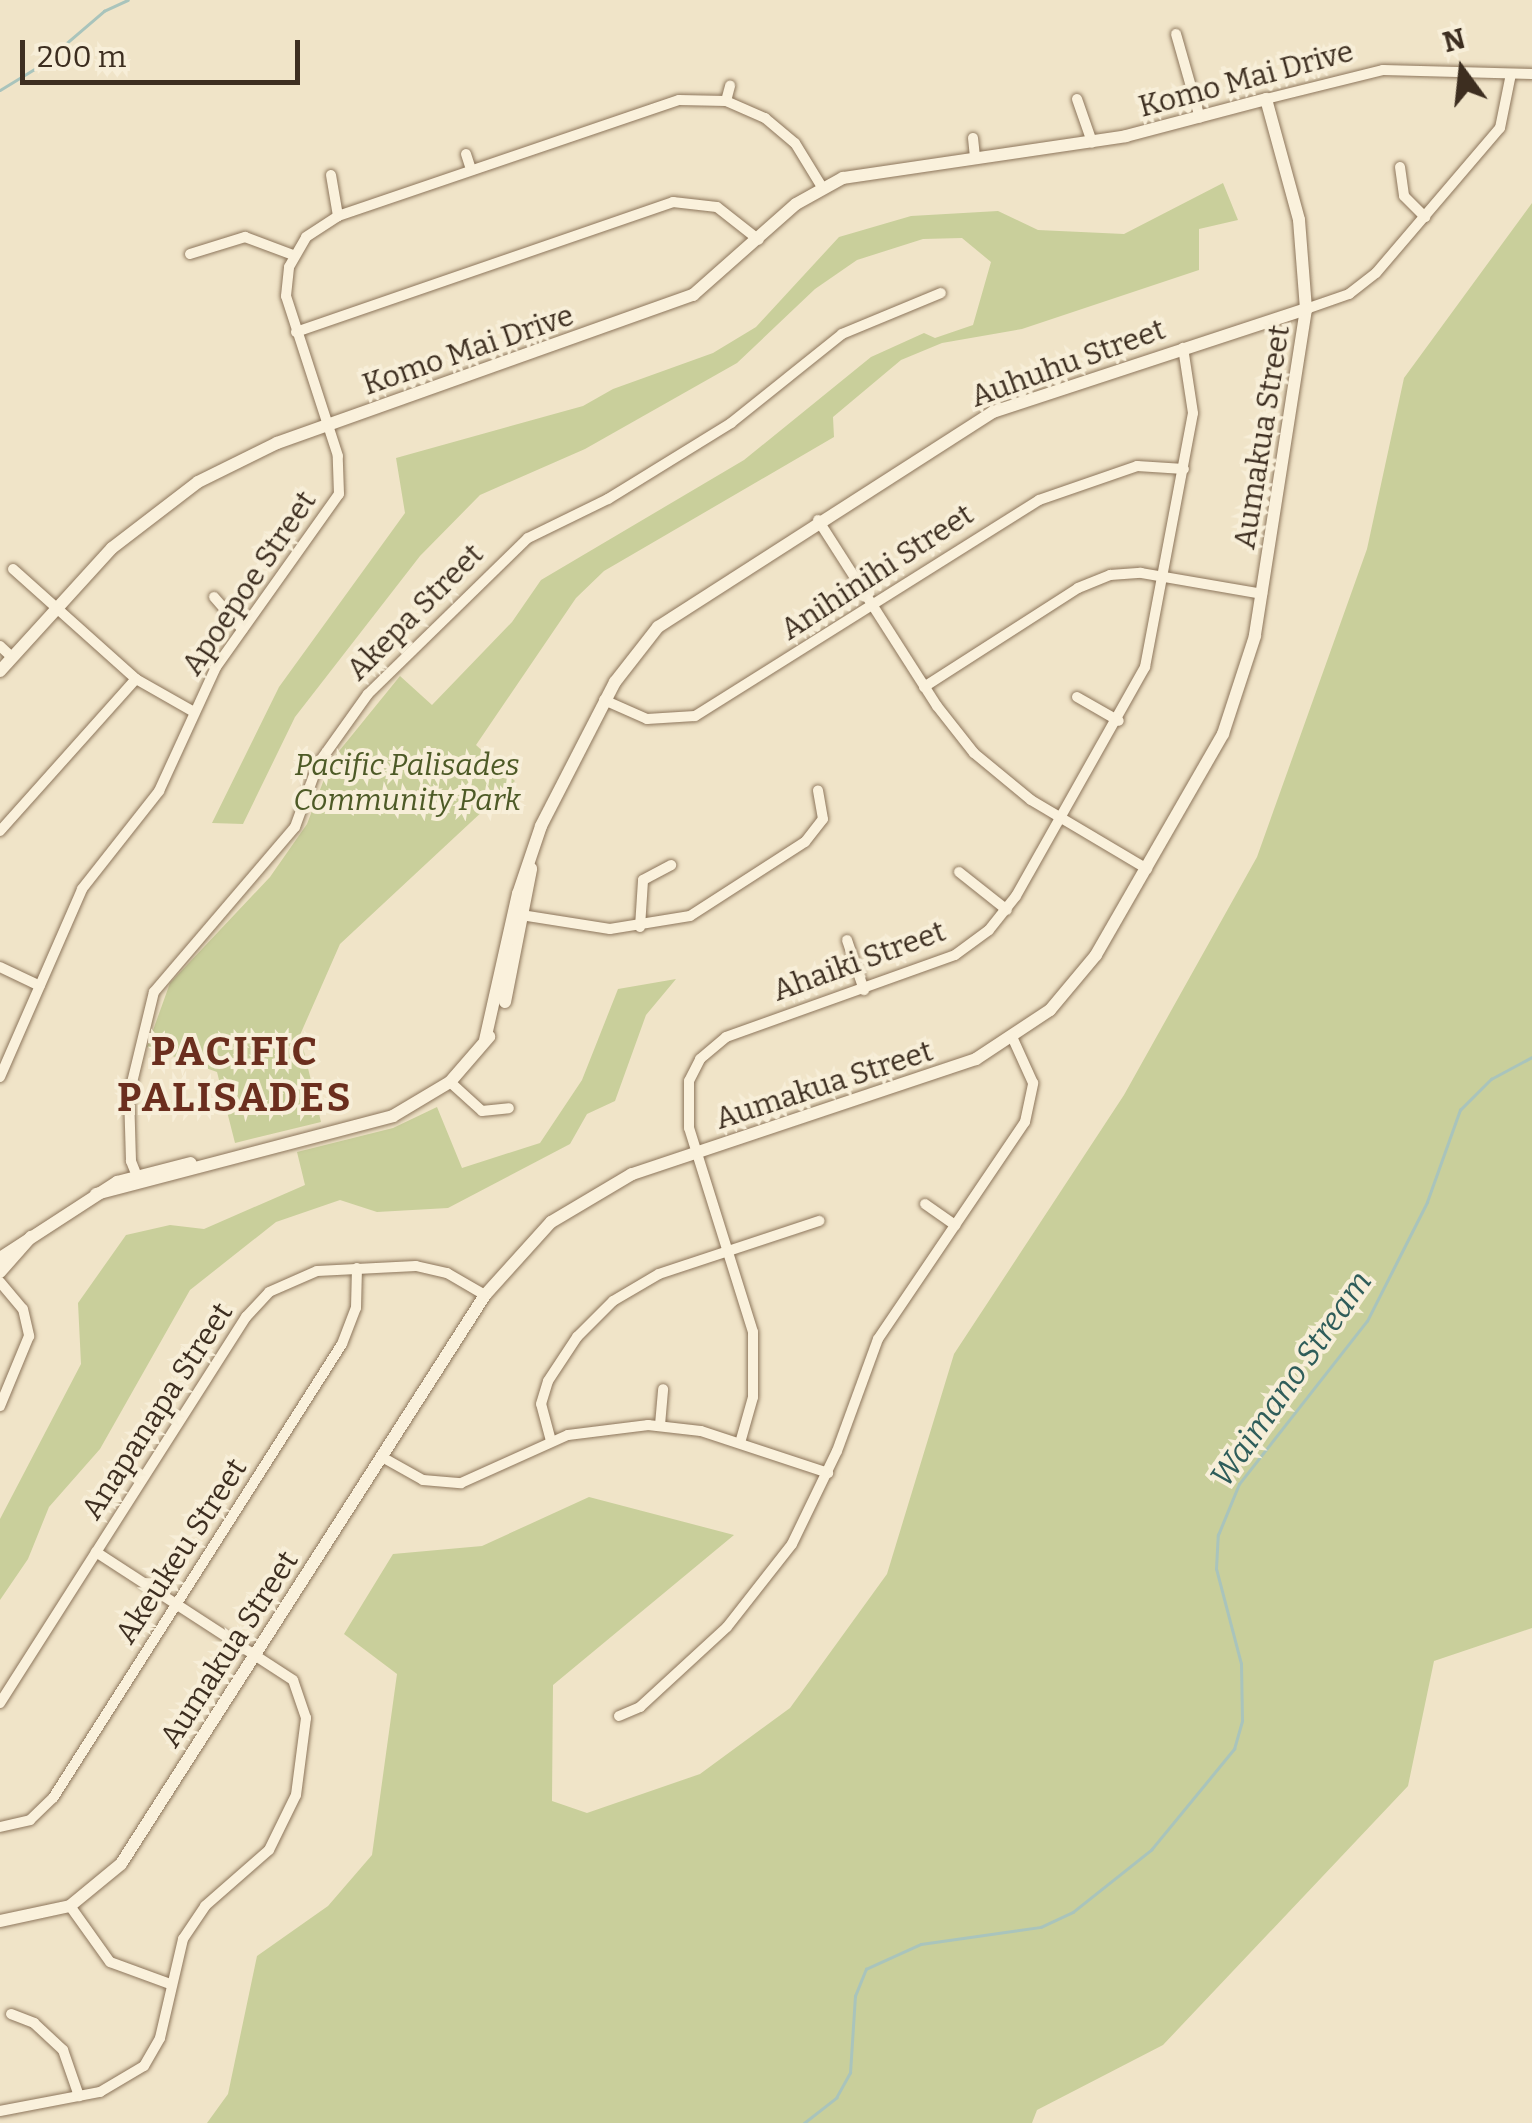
<!DOCTYPE html>
<html>
<head>
<meta charset="utf-8">
<style>
	body { margin:0 }
	#map { position:relative; width:1532px; height:2123px; overflow:hidden; background:#f0e4c8; font-family:Bitter,serif }
	div>[style] { position:absolute }
	[style*='--x'] { left:calc(var(--x)*1px); top:calc(var(--y)*1px); width:calc(var(--w)*1px); rotate:calc(var(--a)*1deg) }
	.green>* { inset:0; background:#c9cf9b }
	.stream>* { height:2.5px; margin:-1.25px; padding:0 1.25px; transform-origin:1.25px; border-radius:1.25px; background:#a9c4bc }
	.roads { filter:drop-shadow(0 0 2px #8d765c) drop-shadow(0 0 2px #8d765c) }
	.minor>* { height:10px; margin:-5px; padding:0 5px; transform-origin:5px; border-radius:5px; background:#faf1dc }
	.tertiary>* { height:12px; margin:-6px; padding:0 6px; transform-origin:6px; border-radius:6px; background:#faf1dc }
	span { translate:-50% -50%; white-space:nowrap; text-align:center; line-height:1.15; -webkit-text-stroke:8px #f7eed8; paint-order:stroke }
	.street-label { font-size:30px; color:#3d2e20 }
	.park-label { font-size:30px; color:#4d5a26; font-style:italic }
	.water-label { font-size:32px; color:#2f5d5a; font-style:italic }
	.district-label { font-size:40px; color:#6b2e1e; font-weight:700; letter-spacing:2.5px }
	.north { position:absolute; left:1412px; top:20px; width:100px; height:100px; -webkit-text-stroke:8px #f7eed8; paint-order:stroke; rotate:345deg; font-size:28px; font-weight:700; line-height:40px; text-align:center; color:#3d2e20 }
	.north::after { content:''; display:block; margin:auto; width:35px; height:45px; background:#3d2e20; clip-path:polygon(50% 0,100% 100%,50% 72%,0 100%) }
	.scale { position:absolute; left:20px; top:40px; width:280px; height:45px; box-sizing:border-box; border:5px solid #3d2e20; border-top:0; padding-left:12px; font-size:30px; line-height:35px; white-space:nowrap; color:#3d2e20; -webkit-text-stroke:8px #f7eed8; paint-order:stroke }
</style>
</head>
<body>
<div id="map">
	<div class="green">
		<div style="clip-path:polygon(1223px 183px,1238px 220px,1199px 229px,1199px 270px,1022px 329px,942px 343px,901px 360px,833px 417px,834px 437px,604px 571px,576px 598px,476px 745px,515px 781px,340px 944px,300px 1035px,321px 1122px,235px 1143px,217px 1072px,147px 1047px,170px 983px,270px 877px,307px 824px,331px 761px,400px 676px,432px 705px,512px 622px,541px 580px,744px 460px,871px 357px,924px 333px,935px 338px,973px 325px,991px 262px,962px 238px,923px 239px,857px 260px,815px 289px,737px 363px,585px 449px,480px 495px,420px 556px,295px 717px,243px 824px,212px 823px,279px 687px,405px 513px,396px 458px,583px 406px,613px 389px,713px 353px,756px 327px,839px 237px,911px 216px,998px 211px,1038px 230px,1124px 234px)"></div>
		<div style="clip-path:polygon(1532px 203px,1532px 1628px,1434px 1661px,1408px 1786px,1163px 2045px,1037px 2110px,1032px 2123px,207px 2123px,228px 2094px,257px 1956px,328px 1906px,372px 1855px,397px 1674px,344px 1634px,393px 1554px,482px 1546px,589px 1497px,734px 1535px,553px 1685px,552px 1801px,587px 1813px,700px 1774px,790px 1708px,887px 1574px,954px 1354px,1124px 1095px,1257px 857px,1367px 549px,1404px 378px)"></div>
		<div style="clip-path:polygon(676px 979px,646px 1015px,615px 1101px,587px 1114px,570px 1144px,448px 1208px,377px 1212px,340px 1200px,276px 1222px,190px 1290px,100px 1449px,49px 1507px,28px 1559px,0 1600px,0 1519px,81px 1364px,78px 1303px,126px 1235px,170px 1225px,204px 1229px,305px 1185px,297px 1152px,393px 1128px,437px 1107px,462px 1168px,540px 1143px,582px 1080px,618px 989px)"></div>
	</div>
	<div class="stream">
		<div style="--x:0;--y:90;--w:48;--a:-31.4"></div>
		<div style="--x:41;--y:65;--w:83;--a:-40.6"></div>
		<div style="--x:104;--y:11;--w:26;--a:-25"></div>
		<div style="--x:804;--y:2123;--w:41;--a:-38"></div>
		<div style="--x:836;--y:2098;--w:29;--a:-61"></div>
		<div style="--x:850;--y:2073;--w:77;--a:-86.3"></div>
		<div style="--x:855;--y:1996;--w:29;--a:-68"></div>
		<div style="--x:866;--y:1969;--w:60;--a:-24.4"></div>
		<div style="--x:921;--y:1944;--w:121;--a:-8.1"></div>
		<div style="--x:1041;--y:1927;--w:35;--a:-25"></div>
		<div style="--x:1073;--y:1912;--w:100;--a:-38.5"></div>
		<div style="--x:1151;--y:1850;--w:131;--a:-50.6"></div>
		<div style="--x:1234;--y:1749;--w:29;--a:-74"></div>
		<div style="--x:1242;--y:1721;--w:57;--a:-91"></div>
		<div style="--x:1241;--y:1664;--w:98;--a:-104.7"></div>
		<div style="--x:1216;--y:1569;--w:34;--a:-87"></div>
		<div style="--x:1218;--y:1535;--w:55;--a:-67.6"></div>
		<div style="--x:1239;--y:1484;--w:207;--a:-51.9"></div>
		<div style="--x:1367;--y:1321;--w:133;--a:-63.2"></div>
		<div style="--x:1427;--y:1202;--w:98;--a:-70.3"></div>
		<div style="--x:1460;--y:1110;--w:44;--a:-45"></div>
		<div style="--x:1491;--y:1079;--w:47;--a:-28.2"></div>
	</div>
	<div class="roads">
		<div class="minor">
			<div style="--x:1176;--y:34;--w:87;--a:74.1"></div>
			<div style="--x:1077;--y:99;--w:46;--a:70.8"></div>
			<div style="--x:1266;--y:99;--w:121;--a:-13.9"></div>
			<div style="--x:1383;--y:70;--w:149;--a:1.5"></div>
			<div style="--x:726;--y:101;--w:16;--a:-75"></div>
			<div style="--x:973;--y:138;--w:19;--a:84"></div>
			<div style="--x:466;--y:154;--w:16;--a:72"></div>
			<div style="--x:1400;--y:167;--w:29;--a:82"></div>
			<div style="--x:1404;--y:196;--w:30;--a:45"></div>
			<div style="--x:331;--y:175;--w:42;--a:80.3"></div>
			<div style="--x:190;--y:254;--w:58;--a:-17.2"></div>
			<div style="--x:245;--y:237;--w:51;--a:20.6"></div>
			<div style="--x:1306;--y:309;--w:46;--a:-19.2"></div>
			<div style="--x:1349;--y:294;--w:34;--a:-38"></div>
			<div style="--x:1376;--y:273;--w:191;--a:-49.5"></div>
			<div style="--x:1500;--y:128;--w:55;--a:-78.5"></div>
			<div style="--x:296;--y:332;--w:399;--a:-19"></div>
			<div style="--x:673;--y:202;--w:44;--a:6.5"></div>
			<div style="--x:717;--y:207;--w:53;--a:38.2"></div>
			<div style="--x:818;--y:520;--w:221;--a:57.4"></div>
			<div style="--x:937;--y:706;--w:60;--a:51.8"></div>
			<div style="--x:974;--y:753;--w:74;--a:39.5"></div>
			<div style="--x:1031;--y:800;--w:135;--a:30.7"></div>
			<div style="--x:13;--y:569;--w:165;--a:41.8"></div>
			<div style="--x:136;--y:679;--w:67;--a:29.6"></div>
			<div style="--x:214;--y:597;--w:43;--a:48.8"></div>
			<div style="--x:0;--y:646;--w:16;--a:43"></div>
			<div style="--x:924;--y:687;--w:183;--a:-32.7"></div>
			<div style="--x:1078;--y:588;--w:35;--a:-22"></div>
			<div style="--x:1110;--y:575;--w:31;--a:-4"></div>
			<div style="--x:1141;--y:573;--w:123;--a:9.8"></div>
			<div style="--x:1077;--y:697;--w:48;--a:29.7"></div>
			<div style="--x:604;--y:700;--w:47;--a:23.8"></div>
			<div style="--x:647;--y:719;--w:48;--a:-3.6"></div>
			<div style="--x:695;--y:716;--w:406;--a:-32.1"></div>
			<div style="--x:1039;--y:500;--w:104;--a:-19.1"></div>
			<div style="--x:1137;--y:466;--w:47;--a:3.7"></div>
			<div style="--x:0;--y:831;--w:204;--a:-48.2"></div>
			<div style="--x:959;--y:872;--w:61;--a:38.4"></div>
			<div style="--x:515;--y:914;--w:96;--a:9"></div>
			<div style="--x:610;--y:929;--w:81;--a:-9.2"></div>
			<div style="--x:690;--y:916;--w:137;--a:-32.8"></div>
			<div style="--x:805;--y:842;--w:29;--a:-52"></div>
			<div style="--x:823;--y:819;--w:29;--a:-100"></div>
			<div style="--x:640;--y:927;--w:47;--a:-86.3"></div>
			<div style="--x:643;--y:880;--w:32;--a:-28"></div>
			<div style="--x:847;--y:940;--w:53;--a:71.2"></div>
			<div style="--x:0;--y:967;--w:44;--a:25.4"></div>
			<div style="--x:0;--y:1077;--w:205;--a:-66.4"></div>
			<div style="--x:82;--y:889;--w:125;--a:-51.8"></div>
			<div style="--x:159;--y:791;--w:136;--a:-65.3"></div>
			<div style="--x:216;--y:667;--w:212;--a:-54.6"></div>
			<div style="--x:339;--y:494;--w:38;--a:-92"></div>
			<div style="--x:338;--y:456;--w:168;--a:-108"></div>
			<div style="--x:286;--y:296;--w:29;--a:-84"></div>
			<div style="--x:289;--y:267;--w:34;--a:-60"></div>
			<div style="--x:306;--y:237;--w:38;--a:-33"></div>
			<div style="--x:338;--y:216;--w:360;--a:-18.8"></div>
			<div style="--x:679;--y:100;--w:47;--a:1.2"></div>
			<div style="--x:726;--y:101;--w:43;--a:23.6"></div>
			<div style="--x:765;--y:118;--w:39;--a:40"></div>
			<div style="--x:795;--y:143;--w:52;--a:58.5"></div>
			<div style="--x:450;--y:1082;--w:43;--a:42.2"></div>
			<div style="--x:482;--y:1111;--w:27;--a:-6"></div>
			<div style="--x:139;--y:1181;--w:22;--a:-112"></div>
			<div style="--x:131;--y:1161;--w:66;--a:-91.7"></div>
			<div style="--x:129;--y:1095;--w:106;--a:-76.4"></div>
			<div style="--x:154;--y:992;--w:217;--a:-49.5"></div>
			<div style="--x:295;--y:827;--w:67;--a:-69.9"></div>
			<div style="--x:318;--y:764;--w:86;--a:-54.5"></div>
			<div style="--x:368;--y:694;--w:223;--a:-44.3"></div>
			<div style="--x:528;--y:538;--w:89;--a:-26"></div>
			<div style="--x:608;--y:499;--w:145;--a:-31.7"></div>
			<div style="--x:731;--y:423;--w:142;--a:-38.7"></div>
			<div style="--x:842;--y:334;--w:107;--a:-22.5"></div>
			<div style="--x:925;--y:1204;--w:37;--a:35"></div>
			<div style="--x:0;--y:1282;--w:35;--a:50"></div>
			<div style="--x:23;--y:1309;--w:28;--a:77"></div>
			<div style="--x:29;--y:1336;--w:76;--a:112.5"></div>
			<div style="--x:660;--y:1425;--w:36;--a:-85"></div>
			<div style="--x:551;--y:1441;--w:38;--a:-105"></div>
			<div style="--x:541;--y:1404;--w:24;--a:-73"></div>
			<div style="--x:548;--y:1381;--w:53;--a:-56.6"></div>
			<div style="--x:577;--y:1337;--w:51;--a:-45"></div>
			<div style="--x:613;--y:1301;--w:53;--a:-30.4"></div>
			<div style="--x:659;--y:1274;--w:169;--a:-18.3"></div>
			<div style="--x:740;--y:1443;--w:48;--a:-74.2"></div>
			<div style="--x:753;--y:1397;--w:65;--a:-90"></div>
			<div style="--x:753;--y:1332;--w:214;--a:-107.4"></div>
			<div style="--x:689;--y:1128;--w:47;--a:-90"></div>
			<div style="--x:689;--y:1081;--w:25;--a:-63"></div>
			<div style="--x:700;--y:1059;--w:34;--a:-40"></div>
			<div style="--x:726;--y:1037;--w:243;--a:-19.7"></div>
			<div style="--x:955;--y:955;--w:42;--a:-36.3"></div>
			<div style="--x:989;--y:930;--w:43;--a:-51.5"></div>
			<div style="--x:1016;--y:896;--w:263;--a:-60.6"></div>
			<div style="--x:1145;--y:667;--w:258;--a:-79.3"></div>
			<div style="--x:1193;--y:413;--w:66;--a:-98.7"></div>
			<div style="--x:382;--y:1457;--w:47;--a:29.3"></div>
			<div style="--x:423;--y:1480;--w:38;--a:5"></div>
			<div style="--x:461;--y:1483;--w:117;--a:-24.2"></div>
			<div style="--x:568;--y:1435;--w:81;--a:-7.1"></div>
			<div style="--x:648;--y:1425;--w:53;--a:6.5"></div>
			<div style="--x:701;--y:1431;--w:134;--a:18.3"></div>
			<div style="--x:0;--y:1703;--w:458;--a:-57.5"></div>
			<div style="--x:246;--y:1317;--w:34;--a:-47"></div>
			<div style="--x:269;--y:1292;--w:52;--a:-23.6"></div>
			<div style="--x:317;--y:1271;--w:99;--a:-2.9"></div>
			<div style="--x:416;--y:1266;--w:32;--a:13"></div>
			<div style="--x:447;--y:1273;--w:44;--a:30.1"></div>
			<div style="--x:619;--y:1716;--w:23;--a:-23"></div>
			<div style="--x:640;--y:1707;--w:118;--a:-42.6"></div>
			<div style="--x:727;--y:1627;--w:105;--a:-51.9"></div>
			<div style="--x:792;--y:1544;--w:103;--a:-64.2"></div>
			<div style="--x:837;--y:1451;--w:119;--a:-69.9"></div>
			<div style="--x:878;--y:1339;--w:262;--a:-55.9"></div>
			<div style="--x:1025;--y:1122;--w:40;--a:-78"></div>
			<div style="--x:1033;--y:1083;--w:48;--a:-114.4"></div>
			<div style="--x:0;--y:1827;--w:31;--a:-13"></div>
			<div style="--x:30;--y:1820;--w:32;--a:-44"></div>
			<div style="--x:53;--y:1798;--w:538;--a:-57.52"></div>
			<div style="--x:342;--y:1344;--w:39;--a:-69"></div>
			<div style="--x:356;--y:1308;--w:40;--a:-88.6"></div>
			<div style="--x:70;--y:1906;--w:69;--a:54.5"></div>
			<div style="--x:110;--y:1962;--w:64;--a:20.1"></div>
			<div style="--x:11;--y:2014;--w:25;--a:21"></div>
			<div style="--x:34;--y:2023;--w:40;--a:43"></div>
			<div style="--x:63;--y:2050;--w:49;--a:70.8"></div>
			<div style="--x:0;--y:2111;--w:102;--a:-10.8"></div>
			<div style="--x:100;--y:2092;--w:51;--a:-30.6"></div>
			<div style="--x:144;--y:2066;--w:32;--a:-60"></div>
			<div style="--x:160;--y:2038;--w:102;--a:-76.9"></div>
			<div style="--x:183;--y:1939;--w:40;--a:-56"></div>
			<div style="--x:205;--y:1906;--w:85;--a:-41.2"></div>
			<div style="--x:269;--y:1850;--w:61;--a:-63.9"></div>
			<div style="--x:296;--y:1795;--w:78;--a:-82.6"></div>
			<div style="--x:306;--y:1718;--w:40;--a:-108.9"></div>
			<div style="--x:293;--y:1680;--w:235;--a:-147"></div>
		</div>
		<div class="tertiary">
			<div style="--x:0;--y:671;--w:166;--a:-47.7"></div>
			<div style="--x:112;--y:548;--w:108;--a:-37.5"></div>
			<div style="--x:198;--y:482;--w:88;--a:-26.3"></div>
			<div style="--x:277;--y:443;--w:442;--a:-19.6"></div>
			<div style="--x:693;--y:295;--w:137;--a:-41.5"></div>
			<div style="--x:796;--y:204;--w:54;--a:-29"></div>
			<div style="--x:843;--y:178;--w:286;--a:-8.4"></div>
			<div style="--x:1126;--y:136;--w:145;--a:-14.8"></div>
			<div style="--x:1266;--y:99;--w:125;--a:74.7"></div>
			<div style="--x:1299;--y:220;--w:89;--a:85.5"></div>
			<div style="--x:1306;--y:309;--w:331;--a:98.9"></div>
			<div style="--x:1255;--y:636;--w:103;--a:108.1"></div>
			<div style="--x:1223;--y:734;--w:255;--a:119.9"></div>
			<div style="--x:1096;--y:955;--w:72;--a:129.9"></div>
			<div style="--x:1050;--y:1010;--w:89;--a:146.5"></div>
			<div style="--x:976;--y:1059;--w:363;--a:161.5"></div>
			<div style="--x:632;--y:1174;--w:94;--a:149.3"></div>
			<div style="--x:551;--y:1222;--w:98;--a:132.1"></div>
			<div style="--x:485;--y:1295;--w:675;--a:122.61"></div>
			<div style="--x:121;--y:1864;--w:66;--a:140.5"></div>
			<div style="--x:70;--y:1906;--w:72;--a:167.9"></div>
			<div style="--x:505;--y:1002;--w:136;--a:-78.9"></div>
			<div style="--x:485;--y:1040;--w:150;--a:-77.3"></div>
			<div style="--x:518;--y:894;--w:72;--a:-71.3"></div>
			<div style="--x:541;--y:826;--w:162;--a:-62.8"></div>
			<div style="--x:615;--y:682;--w:70;--a:-52"></div>
			<div style="--x:658;--y:627;--w:398;--a:-32.7"></div>
			<div style="--x:993;--y:412;--w:330;--a:-18.2"></div>
			<div style="--x:96;--y:1194;--w:307;--a:-14.7"></div>
			<div style="--x:393;--y:1116;--w:66;--a:-30.8"></div>
			<div style="--x:450;--y:1082;--w:60;--a:-49.1"></div>
			<div style="--x:0;--y:1258;--w:140;--a:-33"></div>
			<div style="--x:117;--y:1182;--w:76;--a:-14.4"></div>
			<div style="--x:0;--y:1272;--w:47;--a:-48.5"></div>
		</div>
	</div>
	<div class="street-label">
		<span style="left:1246px;top:79px;rotate:-15deg">Komo Mai Drive</span>
		<span style="left:468px;top:350px;rotate:-19deg">Komo Mai Drive</span>
		<span style="left:1068px;top:363px;rotate:-20deg">Auhuhu Street</span>
		<span style="left:1262px;top:437px;rotate:-81deg">Aumakua Street</span>
		<span style="left:877px;top:572px;rotate:-33deg">Anihinihi Street</span>
		<span style="left:249px;top:583px;rotate:-56deg">Apoepoe Street</span>
		<span style="left:415px;top:612px;rotate:-45deg">Akepa Street</span>
		<span style="left:859px;top:961px;rotate:-20deg">Ahaiki Street</span>
		<span style="left:824px;top:1085px;rotate:-18deg">Aumakua Street</span>
		<span style="left:157px;top:1411px;rotate:-57deg">Anapanapa Street</span>
		<span style="left:181px;top:1551px;rotate:-57deg">Akeukeu Street</span>
		<span style="left:229px;top:1649px;rotate:-57deg">Aumakua Street</span>
	</div>
	<div class="park-label">
		<span style="left:407px;top:782px">Pacific Palisades<br>Community Park</span>
	</div>
	<div class="water-label">
		<span style="left:1291px;top:1379px;rotate:-55deg">Waimano Stream</span>
	</div>
	<div class="district-label">
		<span style="left:235px;top:1075px">PACIFIC<br>PALISADES</span>
	</div>
	<div class="north">N</div>
	<div class="scale">200 m</div>
</div>
</body>
</html>
